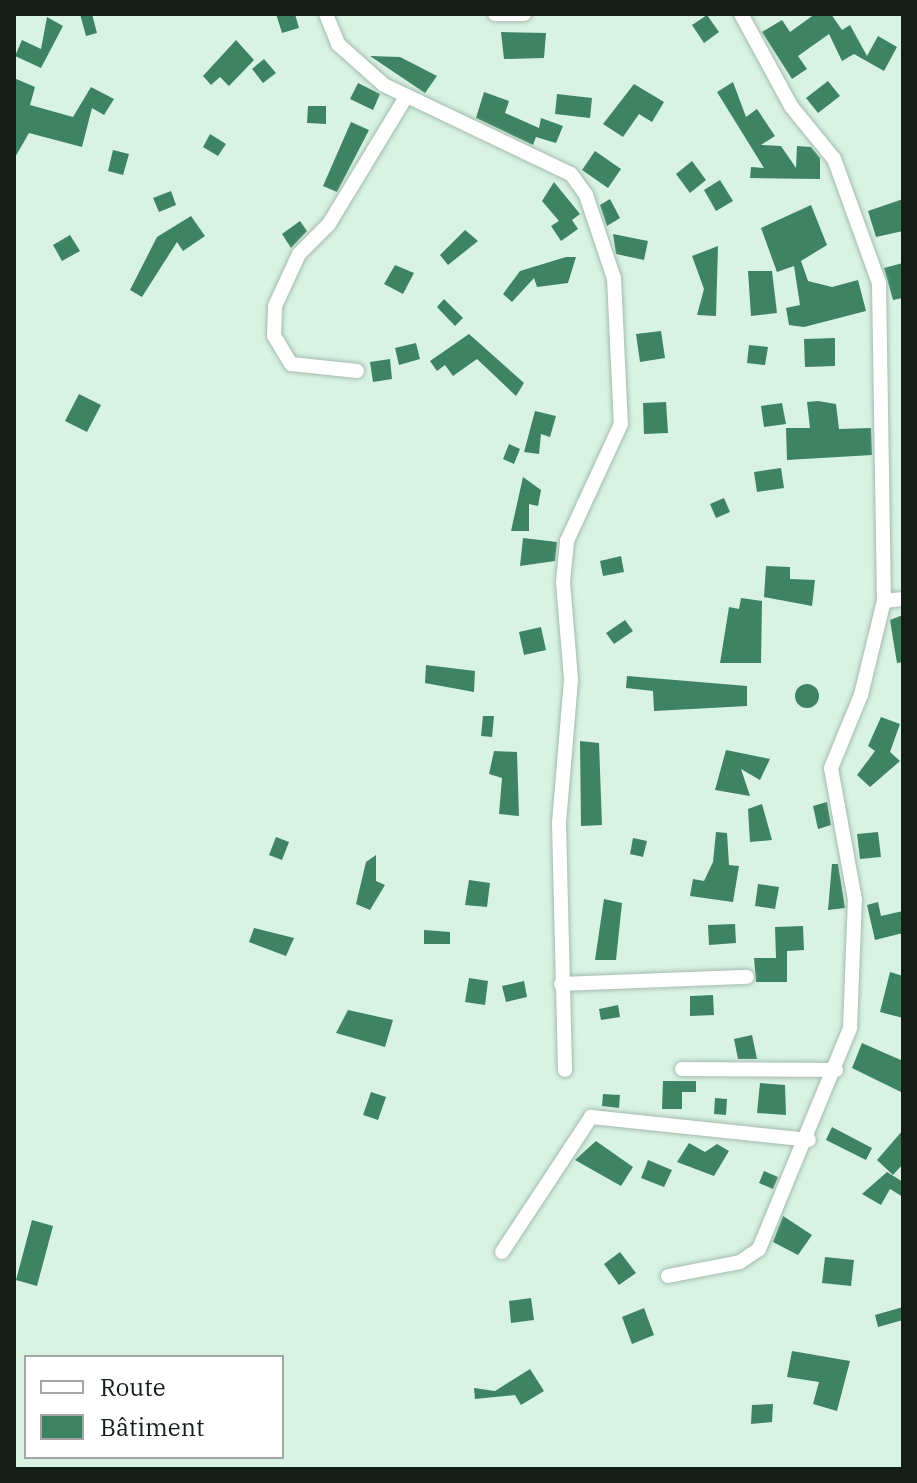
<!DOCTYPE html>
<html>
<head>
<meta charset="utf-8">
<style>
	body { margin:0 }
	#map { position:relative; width:917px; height:1483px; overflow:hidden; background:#d8f2e3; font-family:"IBM Plex Serif",serif }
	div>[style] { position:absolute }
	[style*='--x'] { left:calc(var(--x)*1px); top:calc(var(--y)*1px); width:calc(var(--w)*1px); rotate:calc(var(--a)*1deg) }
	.building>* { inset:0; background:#3e8463 }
	.round { border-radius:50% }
	.roads { filter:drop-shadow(0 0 2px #a3bbae) drop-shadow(0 0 2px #a3bbae) }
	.minor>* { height:14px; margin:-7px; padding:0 7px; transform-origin:7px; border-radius:7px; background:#fff }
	span { translate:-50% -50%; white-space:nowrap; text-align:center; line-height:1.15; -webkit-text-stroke:8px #fff; paint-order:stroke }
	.frame { position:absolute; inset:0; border:16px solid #141d18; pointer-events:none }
	.legend { position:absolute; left:24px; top:1355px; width:260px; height:104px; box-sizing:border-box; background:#fff; border:2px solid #a1a5a3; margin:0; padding:10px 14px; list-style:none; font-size:24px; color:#141d18 }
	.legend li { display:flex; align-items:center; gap:16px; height:40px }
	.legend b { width:40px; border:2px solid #a1a5a3 }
</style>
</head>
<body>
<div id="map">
	<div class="building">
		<div style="clip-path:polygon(80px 14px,92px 14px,97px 33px,86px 36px)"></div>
		<div style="clip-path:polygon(276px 14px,295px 14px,299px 28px,282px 33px)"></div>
		<div style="clip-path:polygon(815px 14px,831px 14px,842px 30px,850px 25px,867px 56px,878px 36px,897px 47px,884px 71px,854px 54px,842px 61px,829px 34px,798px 56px,807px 69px,792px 79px,762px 32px,782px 20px,790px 32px)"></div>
		<div style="clip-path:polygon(707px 15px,719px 32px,704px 43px,692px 25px)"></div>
		<div style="clip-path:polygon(47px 17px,63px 26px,41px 68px,15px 56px,22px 40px,41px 49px)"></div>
		<div style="clip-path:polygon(501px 32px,546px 33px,544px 58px,504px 59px)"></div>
		<div style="clip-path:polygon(236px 40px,254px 60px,229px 86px,220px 77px,211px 85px,203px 76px)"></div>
		<div style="clip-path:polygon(370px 56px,400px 57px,437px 76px,425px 93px)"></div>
		<div style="clip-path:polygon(264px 59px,276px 73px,263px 83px,252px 69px)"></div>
		<div style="clip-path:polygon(14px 78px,35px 87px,30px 105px,73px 117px,91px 87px,114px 99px,104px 115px,92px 108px,82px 147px,29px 133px,14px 159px)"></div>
		<div style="clip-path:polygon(828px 81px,840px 96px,818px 113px,806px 98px)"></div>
		<div style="clip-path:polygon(733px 82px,746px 117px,757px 109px,775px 136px,761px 145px,781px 146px,796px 168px,797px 146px,811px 147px,820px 158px,820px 179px,750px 178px,751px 167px,764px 168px,717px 92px)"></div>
		<div style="clip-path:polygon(358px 83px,380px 94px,373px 110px,350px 99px)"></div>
		<div style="clip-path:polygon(634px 84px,664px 102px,652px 122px,639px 114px,623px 137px,603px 124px)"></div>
		<div style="clip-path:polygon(484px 92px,509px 101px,505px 113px,539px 128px,541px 118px,563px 126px,556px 143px,536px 137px,533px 145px,476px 118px)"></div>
		<div style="clip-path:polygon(557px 94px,592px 98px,590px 118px,555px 114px)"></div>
		<div style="clip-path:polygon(308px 106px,326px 106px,326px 124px,307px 123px)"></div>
		<div style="clip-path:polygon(351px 122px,369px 130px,337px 192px,323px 186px)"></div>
		<div style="clip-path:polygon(210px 134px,226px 144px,218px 156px,203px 147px)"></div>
		<div style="clip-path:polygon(113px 150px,129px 154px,123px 175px,108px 171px)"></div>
		<div style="clip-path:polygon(595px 151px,621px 169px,608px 188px,582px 170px)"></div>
		<div style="clip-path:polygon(692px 161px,706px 180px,690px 193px,676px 174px)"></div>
		<div style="clip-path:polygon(720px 180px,733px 201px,716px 211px,704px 190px)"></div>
		<div style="clip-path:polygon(554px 182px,580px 214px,572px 220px,578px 229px,561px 241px,551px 226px,559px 221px,542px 201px)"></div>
		<div style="clip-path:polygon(171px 191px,176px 205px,159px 212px,153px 198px)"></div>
		<div style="clip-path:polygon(610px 199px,620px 218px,607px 226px,600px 205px)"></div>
		<div style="clip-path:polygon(903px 199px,903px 231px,876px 237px,868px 211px)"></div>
		<div style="clip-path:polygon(811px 205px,827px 245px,801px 261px,808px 281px,832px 287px,858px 280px,866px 311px,804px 327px,789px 325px,786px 308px,800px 305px,794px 266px,777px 272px,761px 228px)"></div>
		<div style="clip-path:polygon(191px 216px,205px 236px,183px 251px,177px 242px,142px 297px,130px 290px,157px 237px)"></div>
		<div style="clip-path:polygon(300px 221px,307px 231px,291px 248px,282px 234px)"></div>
		<div style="clip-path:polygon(465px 230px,478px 241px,448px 265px,440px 255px)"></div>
		<div style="clip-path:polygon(613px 234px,648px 241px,644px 260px,616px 254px)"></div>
		<div style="clip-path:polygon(70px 235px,80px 251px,62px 261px,53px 245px)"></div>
		<div style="clip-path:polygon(718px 246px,716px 316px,697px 315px,704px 289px,692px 256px)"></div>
		<div style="clip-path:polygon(566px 257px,576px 257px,568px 283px,537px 287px,534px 278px,512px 302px,503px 294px,520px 271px)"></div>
		<div style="clip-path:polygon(903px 263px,903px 298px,893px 300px,884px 268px)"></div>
		<div style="clip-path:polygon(395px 265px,414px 273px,403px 294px,384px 284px)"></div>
		<div style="clip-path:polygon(748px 271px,772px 271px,777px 313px,751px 316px)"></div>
		<div style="clip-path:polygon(444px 299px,463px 318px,455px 326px,437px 307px)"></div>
		<div style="clip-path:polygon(661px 331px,665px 358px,640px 362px,636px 334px)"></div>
		<div style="clip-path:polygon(469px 334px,524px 383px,516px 396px,477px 359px,453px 376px,445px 365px,437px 371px,430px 361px)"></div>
		<div style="clip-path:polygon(835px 338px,835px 366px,805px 367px,804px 339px)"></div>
		<div style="clip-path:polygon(416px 343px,420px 359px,399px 365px,395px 348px)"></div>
		<div style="clip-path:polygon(749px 345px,768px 347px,765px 365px,747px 363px)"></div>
		<div style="clip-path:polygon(390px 359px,392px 379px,373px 382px,370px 362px)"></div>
		<div style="clip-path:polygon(79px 394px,101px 405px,87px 432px,65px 421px)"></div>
		<div style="clip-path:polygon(818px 401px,836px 404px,839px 429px,871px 428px,872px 455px,787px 460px,786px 428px,810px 428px,807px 402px)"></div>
		<div style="clip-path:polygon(666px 402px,668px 433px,644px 434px,643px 403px)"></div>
		<div style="clip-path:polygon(782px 403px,786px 424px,764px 427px,761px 406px)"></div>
		<div style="clip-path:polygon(535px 411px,556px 416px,550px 437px,541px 434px,539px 454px,524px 452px)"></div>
		<div style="clip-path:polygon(509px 444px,520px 449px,514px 464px,503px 459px)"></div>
		<div style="clip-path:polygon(781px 468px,784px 488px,757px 492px,754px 472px)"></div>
		<div style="clip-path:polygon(523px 477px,541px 490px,538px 506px,529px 504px,529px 531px,511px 531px)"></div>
		<div style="clip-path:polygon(724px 498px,730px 512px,716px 518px,710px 504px)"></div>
		<div style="clip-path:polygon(523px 538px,557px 542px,555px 561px,520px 566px)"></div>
		<div style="clip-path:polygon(621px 556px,624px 572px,603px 576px,600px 561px)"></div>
		<div style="clip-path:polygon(766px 566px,790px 567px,790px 579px,815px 580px,812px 606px,764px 597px)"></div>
		<div style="clip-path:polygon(741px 598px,762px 601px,761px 663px,720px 663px,729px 607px,739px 609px)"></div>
		<div style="clip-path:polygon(903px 615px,903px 662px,897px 663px,890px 620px)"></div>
		<div style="clip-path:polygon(625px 620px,633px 631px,614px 644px,606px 633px)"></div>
		<div style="clip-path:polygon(541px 627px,546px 650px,524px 655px,519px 632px)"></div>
		<div style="clip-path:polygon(426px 665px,475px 671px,474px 692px,425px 683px)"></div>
		<div style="clip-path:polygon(627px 676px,747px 686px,747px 706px,654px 711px,653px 691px,626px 688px)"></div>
		<div class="round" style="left:795px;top:684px;width:24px;height:24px"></div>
		<div style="clip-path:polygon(483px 716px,494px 716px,492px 737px,481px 736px)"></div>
		<div style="clip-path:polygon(881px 717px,900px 724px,890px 752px,900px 761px,870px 787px,857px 775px,875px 751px,868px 746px)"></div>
		<div style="clip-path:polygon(580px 741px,599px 743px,602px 825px,581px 826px)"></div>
		<div style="clip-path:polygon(726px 750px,770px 759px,760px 780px,741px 769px,750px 796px,715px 790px)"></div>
		<div style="clip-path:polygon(494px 751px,517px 752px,519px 816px,499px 814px,502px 778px,489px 774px)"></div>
		<div style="clip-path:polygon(827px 802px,831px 825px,818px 829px,813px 806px)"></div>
		<div style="clip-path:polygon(762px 804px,772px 840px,750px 842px,748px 809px)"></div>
		<div style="clip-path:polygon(716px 832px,727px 833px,729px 865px,739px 866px,733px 902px,690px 896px,693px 879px,704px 881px,713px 862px)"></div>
		<div style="clip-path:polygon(878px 832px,881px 857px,860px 859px,857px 834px)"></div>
		<div style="clip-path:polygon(276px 837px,289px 842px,282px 860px,269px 855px)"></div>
		<div style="clip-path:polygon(633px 838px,647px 841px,643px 857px,630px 854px)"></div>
		<div style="clip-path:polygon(376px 855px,376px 881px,385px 885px,370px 910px,356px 904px,366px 862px)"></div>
		<div style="clip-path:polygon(832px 864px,838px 864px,845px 908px,828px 910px)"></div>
		<div style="clip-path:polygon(469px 880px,490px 883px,487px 907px,465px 905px)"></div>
		<div style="clip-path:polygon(758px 884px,779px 887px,775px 909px,755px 906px)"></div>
		<div style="clip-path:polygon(604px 899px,622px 903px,616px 960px,595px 960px)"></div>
		<div style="clip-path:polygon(878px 902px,881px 916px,903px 911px,903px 933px,875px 940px,867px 905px)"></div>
		<div style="clip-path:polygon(735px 924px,736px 943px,709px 945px,708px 925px)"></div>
		<div style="clip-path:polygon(803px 926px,804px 950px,787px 951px,787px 982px,756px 982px,754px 958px,776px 958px,775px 927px)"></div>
		<div style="clip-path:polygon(254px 928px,294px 938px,286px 956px,249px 942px)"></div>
		<div style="clip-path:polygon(424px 930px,450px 932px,450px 944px,424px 944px)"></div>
		<div style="clip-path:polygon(890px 972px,903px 976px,903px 1018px,880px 1012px)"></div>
		<div style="clip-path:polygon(469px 978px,488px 981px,485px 1005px,465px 1002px)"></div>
		<div style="clip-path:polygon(524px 981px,527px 997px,506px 1002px,502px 986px)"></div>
		<div style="clip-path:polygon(713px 995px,714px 1015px,690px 1016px,690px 996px)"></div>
		<div style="clip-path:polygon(618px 1005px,620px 1017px,601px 1020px,599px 1009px)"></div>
		<div style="clip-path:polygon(348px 1010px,393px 1020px,385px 1047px,336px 1033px)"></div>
		<div style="clip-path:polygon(752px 1035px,757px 1059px,738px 1059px,734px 1039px)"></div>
		<div style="clip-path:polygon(862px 1043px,903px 1061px,903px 1093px,852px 1068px)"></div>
		<div style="clip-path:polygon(663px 1081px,696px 1081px,696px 1092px,682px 1092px,682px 1109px,662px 1109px)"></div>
		<div style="clip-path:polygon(760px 1083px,785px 1085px,786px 1115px,757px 1113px)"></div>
		<div style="clip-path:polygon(371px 1092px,386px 1097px,378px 1120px,363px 1115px)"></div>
		<div style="clip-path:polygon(603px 1094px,620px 1095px,619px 1108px,602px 1106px)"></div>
		<div style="clip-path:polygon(715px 1098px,727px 1099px,726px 1115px,714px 1114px)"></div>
		<div style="clip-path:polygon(832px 1127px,872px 1148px,866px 1160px,826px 1140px)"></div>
		<div style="clip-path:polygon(903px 1130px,903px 1164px,893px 1175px,877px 1160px)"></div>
		<div style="clip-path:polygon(596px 1141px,633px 1167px,621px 1186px,575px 1160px)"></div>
		<div style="clip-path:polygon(689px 1143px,705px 1152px,717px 1144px,729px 1151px,714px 1176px,677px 1162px)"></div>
		<div style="clip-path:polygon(648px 1160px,672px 1170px,664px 1187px,641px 1178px)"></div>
		<div style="clip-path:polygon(764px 1171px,778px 1177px,773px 1189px,759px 1183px)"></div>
		<div style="clip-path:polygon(887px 1172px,903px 1182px,903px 1197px,890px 1189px,881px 1205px,862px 1194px)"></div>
		<div style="clip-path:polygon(783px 1216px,812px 1235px,798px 1255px,773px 1242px)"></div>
		<div style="clip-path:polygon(32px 1220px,53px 1226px,37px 1286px,16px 1280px)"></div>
		<div style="clip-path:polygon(620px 1252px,636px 1273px,619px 1285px,604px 1264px)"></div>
		<div style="clip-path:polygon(825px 1257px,854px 1260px,851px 1286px,822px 1283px)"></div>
		<div style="clip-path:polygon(531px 1298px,534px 1320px,511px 1323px,509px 1301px)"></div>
		<div style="clip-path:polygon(903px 1307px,903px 1320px,878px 1327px,875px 1315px)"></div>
		<div style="clip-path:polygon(644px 1308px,654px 1335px,632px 1344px,622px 1317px)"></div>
		<div style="clip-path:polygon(792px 1351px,850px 1361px,837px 1411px,813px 1404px,819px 1382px,787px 1377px)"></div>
		<div style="clip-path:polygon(530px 1369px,544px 1391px,521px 1405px,515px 1395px,475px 1399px,474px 1388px,495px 1391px)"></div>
		<div style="clip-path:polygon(773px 1404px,772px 1422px,751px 1424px,752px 1405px)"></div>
	</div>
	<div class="roads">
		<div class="minor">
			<div style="--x:326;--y:14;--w:32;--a:68"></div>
			<div style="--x:338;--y:44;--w:62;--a:41.7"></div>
			<div style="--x:384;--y:85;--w:207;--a:25.5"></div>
			<div style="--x:571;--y:174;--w:26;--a:54"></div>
			<div style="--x:586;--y:195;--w:88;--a:71.4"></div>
			<div style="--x:614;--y:278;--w:146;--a:87.3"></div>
			<div style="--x:621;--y:424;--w:129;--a:114.8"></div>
			<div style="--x:567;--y:541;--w:41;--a:95.6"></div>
			<div style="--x:563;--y:582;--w:98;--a:85.3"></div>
			<div style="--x:571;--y:680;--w:144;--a:94.8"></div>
			<div style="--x:559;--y:823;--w:247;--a:88.6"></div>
			<div style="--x:495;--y:14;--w:29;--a:0"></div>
			<div style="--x:357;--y:371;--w:66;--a:-173.9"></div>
			<div style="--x:291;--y:364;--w:33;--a:-121"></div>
			<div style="--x:274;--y:336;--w:30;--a:-88"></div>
			<div style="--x:275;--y:306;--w:57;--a:-65.2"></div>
			<div style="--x:299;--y:254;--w:42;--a:-45"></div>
			<div style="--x:329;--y:224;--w:149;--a:-58.8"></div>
			<div style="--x:884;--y:601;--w:19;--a:-6"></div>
			<div style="--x:561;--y:984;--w:186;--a:-2.2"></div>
			<div style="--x:682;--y:1069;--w:154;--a:0.4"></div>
			<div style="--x:502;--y:1252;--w:162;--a:-56.6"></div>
			<div style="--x:591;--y:1117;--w:219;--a:6"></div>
			<div style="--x:668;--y:1276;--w:73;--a:-11"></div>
			<div style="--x:740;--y:1262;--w:23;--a:-34"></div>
			<div style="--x:759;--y:1249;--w:239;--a:-67.6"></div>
			<div style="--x:850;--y:1028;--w:128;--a:-87.8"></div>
			<div style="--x:855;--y:900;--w:134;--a:-100.3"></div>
			<div style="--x:831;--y:768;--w:79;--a:-67.7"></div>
			<div style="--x:861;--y:695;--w:97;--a:-76.3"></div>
			<div style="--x:884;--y:601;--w:318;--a:-90.9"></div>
			<div style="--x:879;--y:283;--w:132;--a:-109.9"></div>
			<div style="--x:834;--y:159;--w:68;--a:-129.1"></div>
			<div style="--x:791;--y:106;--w:105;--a:-118.5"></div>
		</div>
	</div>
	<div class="frame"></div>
	<ul class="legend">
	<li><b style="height:10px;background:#fff"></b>Route</li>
	<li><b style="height:22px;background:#3e8463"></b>Bâtiment</li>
	</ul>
</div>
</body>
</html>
